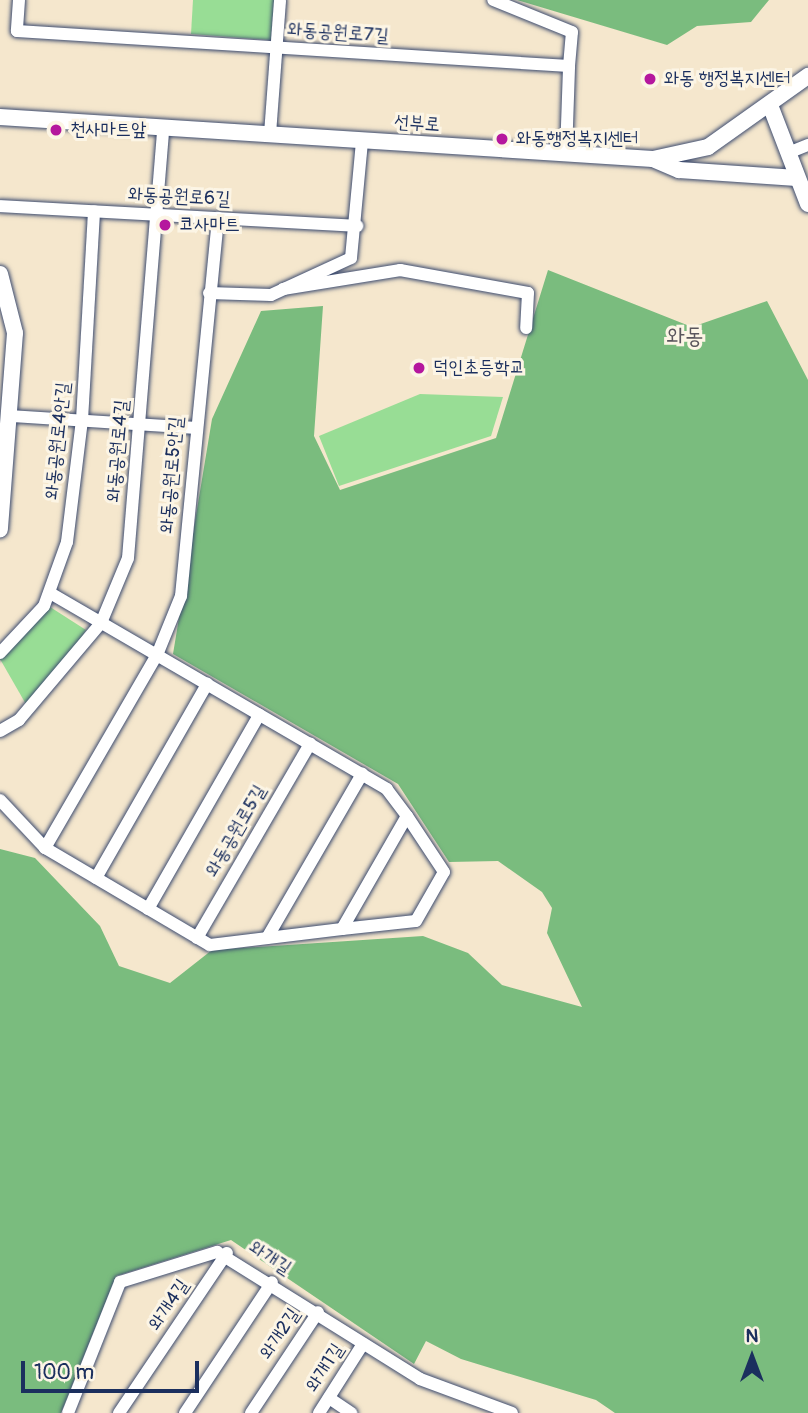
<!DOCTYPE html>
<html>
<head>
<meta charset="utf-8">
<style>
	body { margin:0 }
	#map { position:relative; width:808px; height:1413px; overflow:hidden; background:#f5e7cd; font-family:Pangolin,"Poor Story",sans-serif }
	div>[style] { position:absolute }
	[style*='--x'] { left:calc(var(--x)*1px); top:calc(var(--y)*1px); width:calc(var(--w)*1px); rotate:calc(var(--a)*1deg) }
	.green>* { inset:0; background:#98dd95 }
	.forest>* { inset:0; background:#7abc7e }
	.roads { filter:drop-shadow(0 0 2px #3c4b6f) drop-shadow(0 0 2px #3c4b6f) }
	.street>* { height:12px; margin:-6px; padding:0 6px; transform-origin:6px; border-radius:6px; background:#fff }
	.secondary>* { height:16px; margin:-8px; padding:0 8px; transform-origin:8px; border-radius:8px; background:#fff }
	.dots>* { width:19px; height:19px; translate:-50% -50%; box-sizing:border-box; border:4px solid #fcf5e5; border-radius:50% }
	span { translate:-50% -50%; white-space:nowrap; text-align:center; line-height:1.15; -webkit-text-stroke:6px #fcf5e5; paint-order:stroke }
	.street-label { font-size:19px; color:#1b2f5e }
	.poi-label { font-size:19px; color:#1b2f5e }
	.left { translate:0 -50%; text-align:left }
	.quarter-label { font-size:23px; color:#5a565d }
	.north { position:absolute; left:717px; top:1322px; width:70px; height:70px; -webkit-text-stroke:5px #fcf5e5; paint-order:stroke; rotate:0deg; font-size:19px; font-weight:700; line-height:28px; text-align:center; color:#1b2f5e }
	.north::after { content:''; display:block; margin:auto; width:24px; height:32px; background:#1b2f5e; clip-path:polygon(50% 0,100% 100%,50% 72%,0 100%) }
	.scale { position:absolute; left:21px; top:1361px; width:178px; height:32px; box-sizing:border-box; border:4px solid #1b2f5e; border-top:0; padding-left:9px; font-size:21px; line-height:24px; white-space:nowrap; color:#1b2f5e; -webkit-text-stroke:5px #fcf5e5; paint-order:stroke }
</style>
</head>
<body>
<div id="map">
	<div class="green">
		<div style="clip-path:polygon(193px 0,274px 0,271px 40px,191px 34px)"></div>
		<div style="clip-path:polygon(420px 394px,503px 397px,491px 436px,339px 486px,319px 436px)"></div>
		<div style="clip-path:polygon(47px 605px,86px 630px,57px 680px,27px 706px,0 659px)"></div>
	</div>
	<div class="forest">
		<div style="clip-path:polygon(517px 0,769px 0,751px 22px,697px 26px,667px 45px)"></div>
		<div style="clip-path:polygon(548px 270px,692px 327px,767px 301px,808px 380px,808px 1413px,615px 1413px,596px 1400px,461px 1359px,426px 1341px,414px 1364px,231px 1240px,116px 1276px,61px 1413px,0 1413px,0 849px,35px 858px,100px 926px,119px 966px,170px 983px,212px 950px,423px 936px,468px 953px,502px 985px,582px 1007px,547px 933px,552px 908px,542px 892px,498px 861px,449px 862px,398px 784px,173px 654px,212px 419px,261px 311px,323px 306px,314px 436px,340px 490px,496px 438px)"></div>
	</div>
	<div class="roads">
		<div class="street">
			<div style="--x:19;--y:0;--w:31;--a:94"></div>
			<div style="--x:17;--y:31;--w:553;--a:3.63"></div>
			<div style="--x:569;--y:66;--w:34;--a:-85"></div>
			<div style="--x:572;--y:32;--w:85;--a:-157.9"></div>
			<div style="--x:270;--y:134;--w:134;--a:-85.7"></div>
			<div style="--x:788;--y:153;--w:22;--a:-22"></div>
			<div style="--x:566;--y:154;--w:88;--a:-88"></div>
			<div style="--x:0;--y:206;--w:358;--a:3.2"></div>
			<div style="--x:283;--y:289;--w:119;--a:-9.2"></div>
			<div style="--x:400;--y:270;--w:130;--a:10.2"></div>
			<div style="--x:528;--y:293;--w:35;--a:93"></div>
			<div style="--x:209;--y:293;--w:62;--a:1.8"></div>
			<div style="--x:271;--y:295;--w:88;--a:-24.8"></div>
			<div style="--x:351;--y:258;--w:118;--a:-84.6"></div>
			<div style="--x:11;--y:416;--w:184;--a:3.7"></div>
			<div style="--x:0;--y:653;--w:64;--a:-46.9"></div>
			<div style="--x:44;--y:606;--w:68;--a:-70.2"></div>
			<div style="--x:67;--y:542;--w:123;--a:-83"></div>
			<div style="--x:82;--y:420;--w:209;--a:-86.7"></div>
			<div style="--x:0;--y:731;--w:22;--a:-30"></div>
			<div style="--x:19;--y:720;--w:127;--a:-49.8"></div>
			<div style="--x:101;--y:623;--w:70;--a:-67.4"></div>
			<div style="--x:128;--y:558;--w:431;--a:-85.3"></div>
			<div style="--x:0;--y:800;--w:66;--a:46.8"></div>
			<div style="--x:45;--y:848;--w:191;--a:30.5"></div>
			<div style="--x:210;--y:945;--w:133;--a:-6.9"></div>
			<div style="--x:342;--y:929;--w:130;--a:-60.1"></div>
			<div style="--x:407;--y:816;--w:34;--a:-127"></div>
			<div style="--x:387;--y:789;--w:390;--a:-149.8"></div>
			<div style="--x:45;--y:848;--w:223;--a:-59.9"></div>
			<div style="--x:157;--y:655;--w:64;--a:-67.9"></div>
			<div style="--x:181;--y:596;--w:380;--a:-84.4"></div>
			<div style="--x:96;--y:878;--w:224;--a:-60.2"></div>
			<div style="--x:148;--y:909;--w:224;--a:-60.2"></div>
			<div style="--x:342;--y:929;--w:74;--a:-6.2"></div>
			<div style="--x:416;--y:921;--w:56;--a:-60.3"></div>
			<div style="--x:444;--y:872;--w:67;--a:-123.5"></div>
			<div style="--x:197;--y:938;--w:225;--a:-59.8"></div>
			<div style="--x:267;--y:938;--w:190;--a:-59.9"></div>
			<div style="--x:329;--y:1398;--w:27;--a:34"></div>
			<div style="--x:68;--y:1413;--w:141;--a:-68.3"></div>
			<div style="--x:120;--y:1282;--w:102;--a:-17.2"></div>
			<div style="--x:217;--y:1252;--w:239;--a:32"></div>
			<div style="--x:420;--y:1379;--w:98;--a:20.3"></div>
			<div style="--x:119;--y:1413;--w:193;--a:-56"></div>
			<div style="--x:185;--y:1413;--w:157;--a:-56.4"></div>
			<div style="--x:251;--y:1413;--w:121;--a:-56.4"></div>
			<div style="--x:319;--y:1413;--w:82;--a:-57.5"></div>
		</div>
		<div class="secondary">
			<div style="--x:770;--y:105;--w:106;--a:69"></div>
			<div style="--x:0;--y:117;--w:654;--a:3.68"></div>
			<div style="--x:653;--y:159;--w:56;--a:-12.3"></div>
			<div style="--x:708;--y:147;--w:123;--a:-35.4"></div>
			<div style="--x:655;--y:160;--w:26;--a:23"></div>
			<div style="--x:679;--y:170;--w:118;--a:3.9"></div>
			<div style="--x:0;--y:274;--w:61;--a:75.7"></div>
			<div style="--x:15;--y:333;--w:197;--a:94.4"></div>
		</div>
	</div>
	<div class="dots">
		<div style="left:650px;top:79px;background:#b5179e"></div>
		<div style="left:56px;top:130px;background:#b5179e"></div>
		<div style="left:502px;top:139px;background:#b5179e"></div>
		<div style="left:165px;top:225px;background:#b5179e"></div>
		<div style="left:419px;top:368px;background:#b5179e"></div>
	</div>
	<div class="street-label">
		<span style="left:338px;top:33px;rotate:4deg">와동공원로7길</span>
		<span style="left:417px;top:124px;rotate:4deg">선부로</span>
		<span style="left:179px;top:197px;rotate:3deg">와동공원로6길</span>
		<span style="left:58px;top:441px;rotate:-84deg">와동공원로4안길</span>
		<span style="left:118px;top:451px;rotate:-85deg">와동공원로4길</span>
		<span style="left:172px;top:475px;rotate:-85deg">와동공원로5안길</span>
		<span style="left:236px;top:831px;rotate:-60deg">와동공원로5길</span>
		<span style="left:270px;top:1258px;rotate:33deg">와개길</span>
		<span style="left:169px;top:1305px;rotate:-56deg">와개4길</span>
		<span style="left:280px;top:1334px;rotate:-56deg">와개2길</span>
		<span style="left:325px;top:1368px;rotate:-57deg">와개1길</span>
	</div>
	<div class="poi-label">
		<span class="left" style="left:664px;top:79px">와동 행정복지센터</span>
		<span class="left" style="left:70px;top:130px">천사마트앞</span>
		<span class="left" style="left:516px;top:139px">와동행정복지센터</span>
		<span class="left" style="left:179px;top:225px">코사마트</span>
		<span class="left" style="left:433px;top:368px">덕인초등학교</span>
	</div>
	<div class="quarter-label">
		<span style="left:685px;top:336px">와동</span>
	</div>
	<div class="north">N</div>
	<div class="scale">100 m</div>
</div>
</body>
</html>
